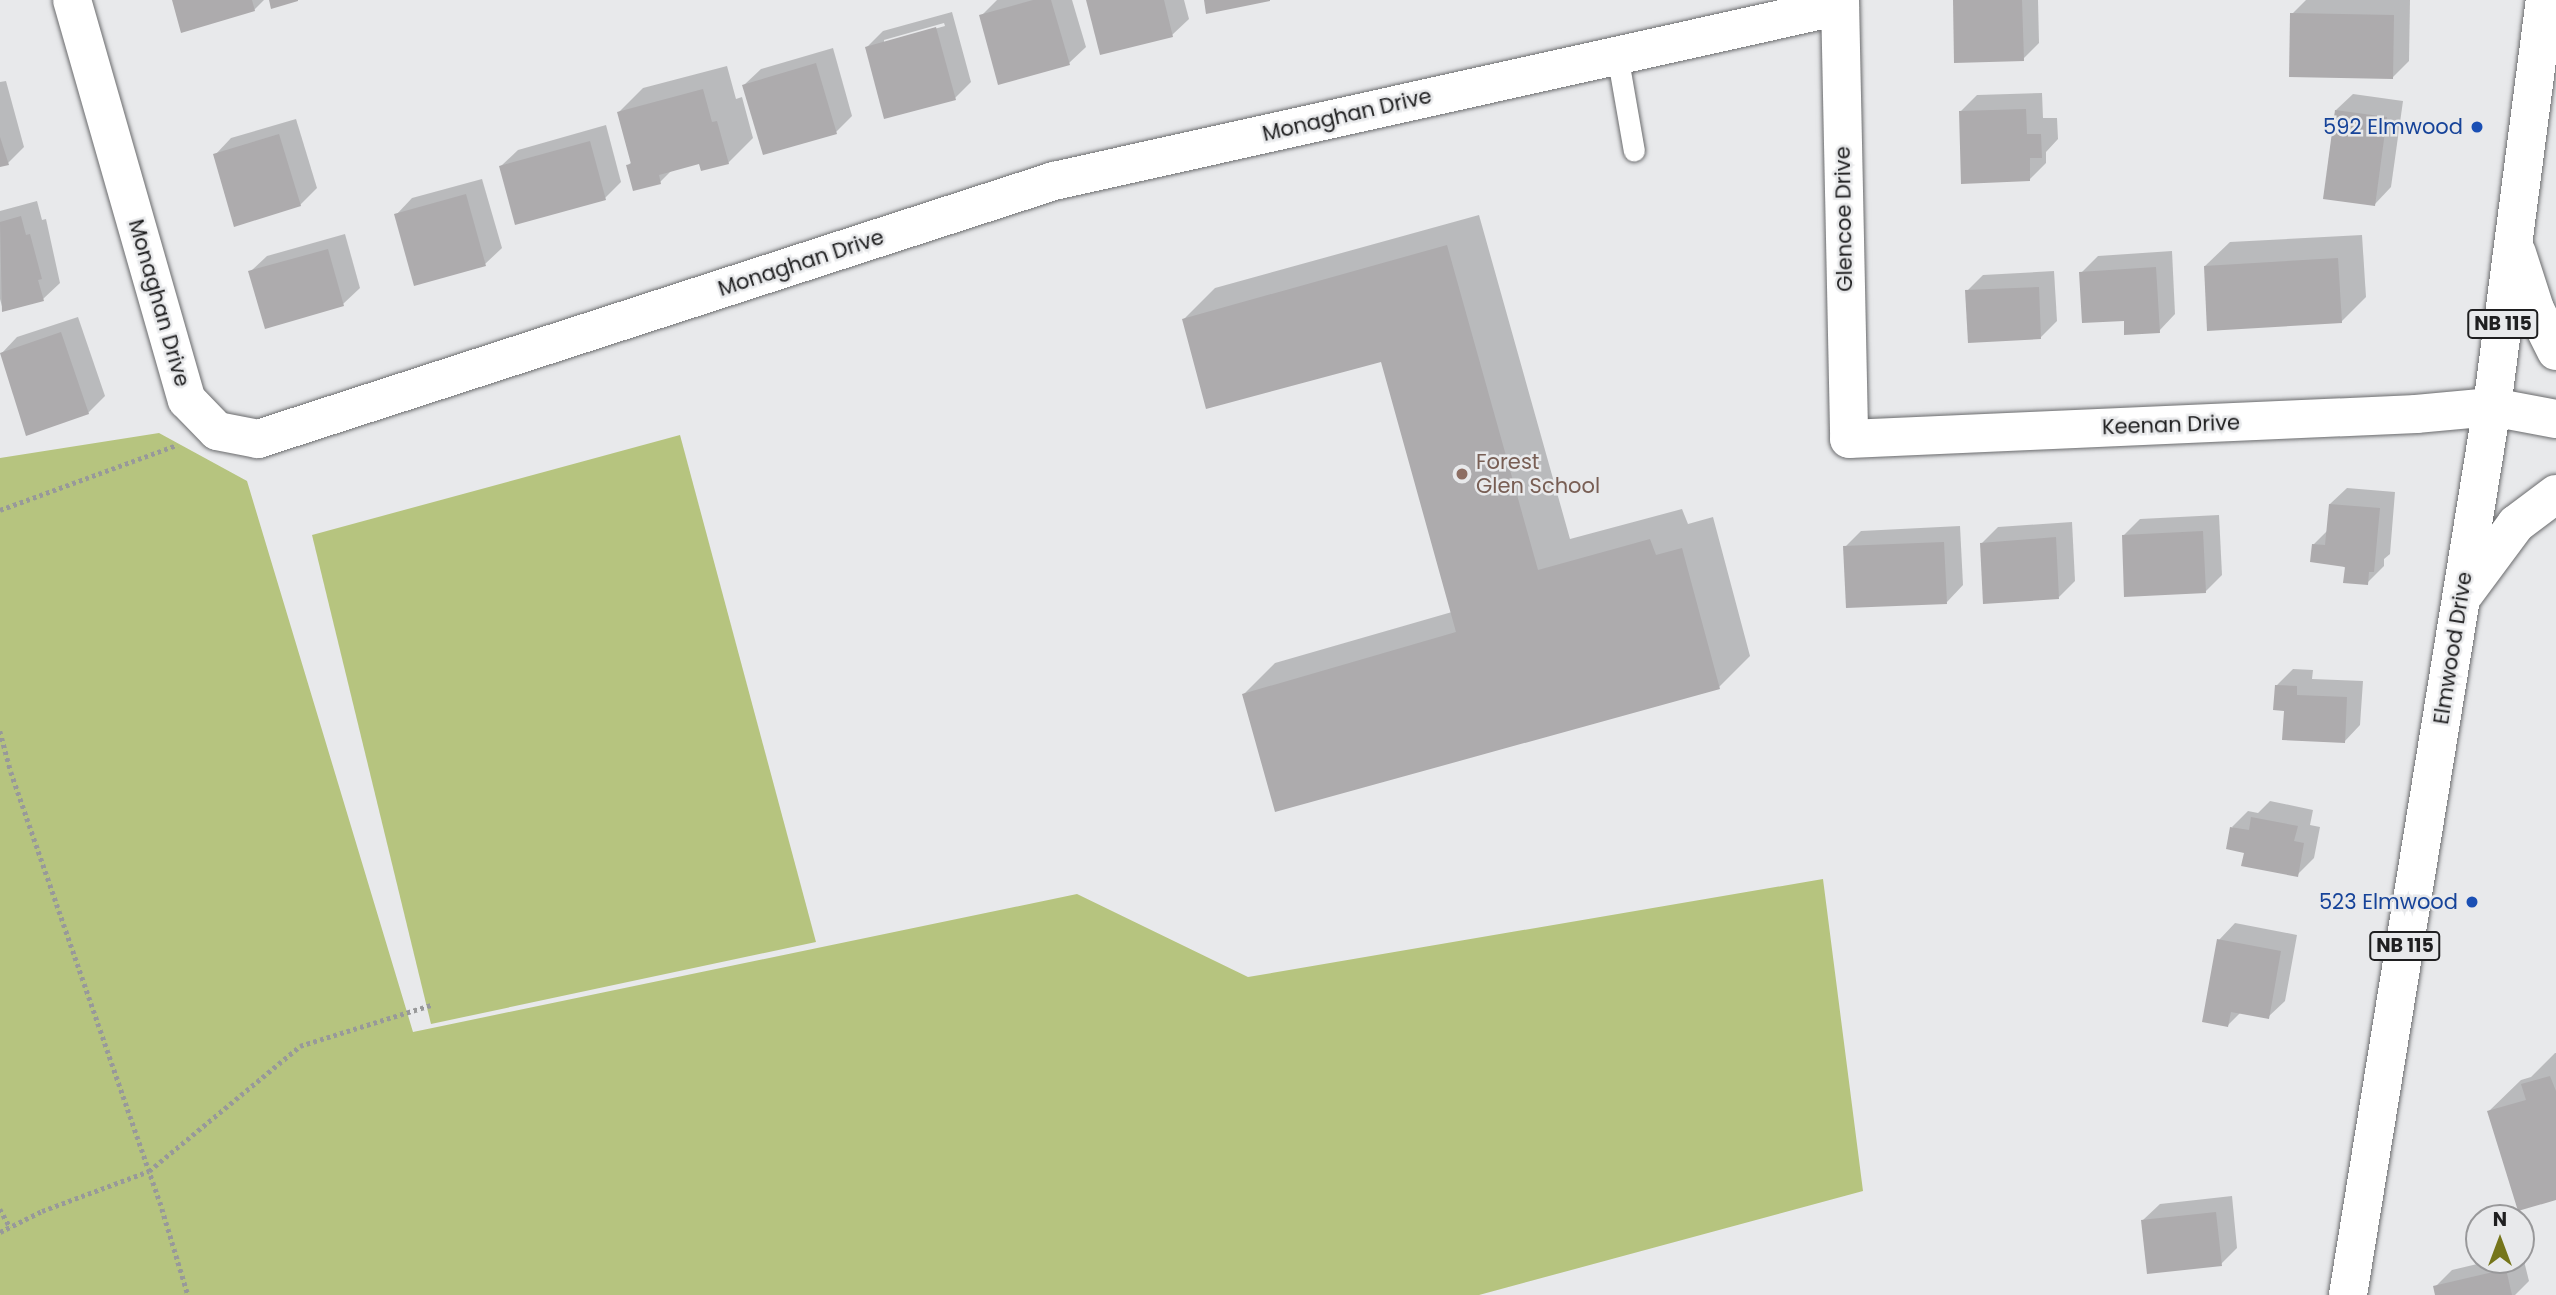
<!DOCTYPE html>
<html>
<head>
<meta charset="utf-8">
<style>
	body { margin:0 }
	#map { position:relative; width:2556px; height:1295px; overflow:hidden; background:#e8e9eb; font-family:Poppins,sans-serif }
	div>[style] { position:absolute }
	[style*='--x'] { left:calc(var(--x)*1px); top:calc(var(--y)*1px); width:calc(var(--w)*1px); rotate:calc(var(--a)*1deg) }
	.green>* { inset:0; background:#b6c47f }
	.shadow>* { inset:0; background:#0003 }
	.building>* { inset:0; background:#adabad }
	.path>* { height:4.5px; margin-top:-2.25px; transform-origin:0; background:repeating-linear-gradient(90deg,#98999a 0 3.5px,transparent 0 7px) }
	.roads { filter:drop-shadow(0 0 2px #6a6b6d) drop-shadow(0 0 2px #6a6b6d) }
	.service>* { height:21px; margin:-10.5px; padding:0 10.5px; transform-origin:10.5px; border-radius:10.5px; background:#fff }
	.minor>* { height:38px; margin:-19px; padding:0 19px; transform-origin:19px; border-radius:19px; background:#fff }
	.primary>* { height:38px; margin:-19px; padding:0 19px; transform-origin:19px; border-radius:19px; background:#fff }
	.dots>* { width:19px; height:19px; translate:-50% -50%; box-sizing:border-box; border:4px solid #e8e9eb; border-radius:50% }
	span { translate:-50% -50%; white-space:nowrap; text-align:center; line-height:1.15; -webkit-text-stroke:5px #e8e9eb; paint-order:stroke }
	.shield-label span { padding:2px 5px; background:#e8e9eb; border:2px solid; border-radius:5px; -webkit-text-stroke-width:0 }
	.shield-label { font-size:19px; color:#1f1f20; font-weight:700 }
	.street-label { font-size:21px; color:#1f1f20 }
	.transit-label { font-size:21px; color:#164399 }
	.right { translate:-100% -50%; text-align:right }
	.education-label { font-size:21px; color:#785e54 }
	.left { translate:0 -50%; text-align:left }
	.north { position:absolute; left:2465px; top:1204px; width:70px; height:70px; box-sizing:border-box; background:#e8e9eb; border:2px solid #98989a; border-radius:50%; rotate:0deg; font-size:19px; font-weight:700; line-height:28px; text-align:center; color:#1f1f20 }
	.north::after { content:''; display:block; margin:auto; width:24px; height:32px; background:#75751a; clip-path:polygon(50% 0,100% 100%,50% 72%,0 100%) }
</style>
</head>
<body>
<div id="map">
	<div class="green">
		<div style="clip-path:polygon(159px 433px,247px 481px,413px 1032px,1077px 894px,1248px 977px,1823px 879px,1863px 1191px,1479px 1295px,0 1295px,0 458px)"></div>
		<div style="clip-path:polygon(680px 435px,816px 942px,431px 1024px,312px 535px)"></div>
	</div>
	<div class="shadow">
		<div style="clip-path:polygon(174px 0,264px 0,254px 10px)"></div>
		<div style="clip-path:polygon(997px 0,1072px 0,1086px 47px,1069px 63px,981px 16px)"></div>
		<div style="clip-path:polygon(1088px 0,1184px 0,1189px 19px,1172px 35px)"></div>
		<div style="clip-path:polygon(1954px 0,2038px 0,2039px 43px,2023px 59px)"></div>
		<div style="clip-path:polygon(2306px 0,2410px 0,2409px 61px,2393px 77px,2292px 14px)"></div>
		<div style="clip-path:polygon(evenodd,952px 12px,971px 82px,955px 98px,867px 47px,883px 31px,952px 12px,944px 23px,945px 26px,884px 43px,884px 40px,944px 23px)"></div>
		<div style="clip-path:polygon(833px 48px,852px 116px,836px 132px,744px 85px,761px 69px)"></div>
		<div style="clip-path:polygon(727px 66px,736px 99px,742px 97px,753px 138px,728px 163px,701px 162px,672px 170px,660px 182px,628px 165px,632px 162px,619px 112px,643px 88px)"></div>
		<div style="clip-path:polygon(6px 81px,24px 147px,8px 163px,0 165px,0 82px)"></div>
		<div style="clip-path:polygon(2042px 93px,2043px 118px,2057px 118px,2058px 139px,2046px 152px,2046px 163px,2030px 179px,1960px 112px,1977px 95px)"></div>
		<div style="clip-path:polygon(2353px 94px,2403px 101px,2391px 187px,2375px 204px,2336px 110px)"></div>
		<div style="clip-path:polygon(296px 119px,317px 188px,300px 205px,215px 155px,231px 138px)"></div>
		<div style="clip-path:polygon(606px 125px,621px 182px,605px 198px,501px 166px,518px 150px)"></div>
		<div style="clip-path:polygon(482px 179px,502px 248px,485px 264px,396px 215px,412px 198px)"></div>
		<div style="clip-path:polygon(37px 201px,42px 220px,46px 219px,60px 283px,43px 299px,3px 310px,0 299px,0 211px)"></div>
		<div style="clip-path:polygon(1479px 215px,1570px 539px,1682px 509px,1688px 524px,1713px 517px,1750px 656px,1719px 687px,1244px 694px,1275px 663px,1452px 612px,1383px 360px,1184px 319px,1215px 288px)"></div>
		<div style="clip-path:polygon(345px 234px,360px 288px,343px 304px,250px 272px,267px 256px)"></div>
		<div style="clip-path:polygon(2362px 235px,2366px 297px,2341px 322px,2205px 266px,2230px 242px)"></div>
		<div style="clip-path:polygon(2172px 251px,2175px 314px,2159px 331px,2125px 319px,2081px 273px,2098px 256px)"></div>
		<div style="clip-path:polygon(2054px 271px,2057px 321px,2041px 337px,1967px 291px,1983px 275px)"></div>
		<div style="clip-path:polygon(78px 317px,105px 396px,88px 413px,1px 354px,17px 337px)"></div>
		<div style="clip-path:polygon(2347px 488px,2395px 492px,2390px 554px,2384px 559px,2384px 566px,2367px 583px,2313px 545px,2328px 530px,2330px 504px)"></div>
		<div style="clip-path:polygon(2219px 515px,2222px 575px,2205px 592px,2124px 535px,2140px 519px)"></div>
		<div style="clip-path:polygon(2072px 522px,2075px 581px,2059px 597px,1982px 543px,1998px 527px)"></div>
		<div style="clip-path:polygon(1960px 526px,1963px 585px,1947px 602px,1845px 547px,1861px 531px)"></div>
		<div style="clip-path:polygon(2293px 669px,2313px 670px,2312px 679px,2363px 681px,2360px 725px,2344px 742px,2286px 709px,2276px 686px)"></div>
		<div style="clip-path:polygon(2270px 801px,2313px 810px,2310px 825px,2320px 827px,2314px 858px,2297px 875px,2232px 827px,2248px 811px,2258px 813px)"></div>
		<div style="clip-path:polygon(2235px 923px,2297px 935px,2285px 1001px,2268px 1017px,2241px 1012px,2227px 1026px,2219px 940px)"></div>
		<div style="clip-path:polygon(2555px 1053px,2556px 1053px,2556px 1198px,2489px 1111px,2521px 1080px,2531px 1077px)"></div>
		<div style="clip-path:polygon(2232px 1196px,2237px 1248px,2221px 1264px,2143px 1220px,2160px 1204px)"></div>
		<div style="clip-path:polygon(2522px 1253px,2529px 1281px,2515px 1295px,2437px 1295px,2435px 1287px,2452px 1270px,2494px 1260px,2521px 1260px)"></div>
	</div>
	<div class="building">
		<div style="clip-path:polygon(172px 0,252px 0,255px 11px,181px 33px)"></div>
		<div style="clip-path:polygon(269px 0,298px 0,298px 1px,271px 9px)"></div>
		<div style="clip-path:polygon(1033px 0,1051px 0,1070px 65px,998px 85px,979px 15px)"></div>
		<div style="clip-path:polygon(1086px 0,1164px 0,1173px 37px,1100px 55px)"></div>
		<div style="clip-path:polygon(1204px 0,1270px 0,1270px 1px,1206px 14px)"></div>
		<div style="clip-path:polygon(1953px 0,2022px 0,2024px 61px,1954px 63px)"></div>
		<div style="clip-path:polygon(2290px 13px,2394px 15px,2393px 79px,2289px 77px)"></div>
		<div style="clip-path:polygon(936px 27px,956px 100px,884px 119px,865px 47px)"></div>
		<div style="clip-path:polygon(816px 63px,837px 134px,763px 155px,742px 85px)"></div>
		<div style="clip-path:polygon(703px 89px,712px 122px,717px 121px,729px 164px,701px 171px,699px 164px,659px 175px,661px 184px,633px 191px,626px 165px,631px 164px,617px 112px)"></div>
		<div style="clip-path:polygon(2026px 109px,2027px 134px,2041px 134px,2042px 158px,2030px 158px,2030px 181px,1961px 184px,1959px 111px)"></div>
		<div style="clip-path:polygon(2335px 110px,2387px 117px,2375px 206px,2323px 199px)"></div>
		<div style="clip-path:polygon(279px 134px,301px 206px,234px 227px,213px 154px)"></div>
		<div style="clip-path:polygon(0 137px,9px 165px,0 167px)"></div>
		<div style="clip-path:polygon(590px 141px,606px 200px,515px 225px,499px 166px)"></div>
		<div style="clip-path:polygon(466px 194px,486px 266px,414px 286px,394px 214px)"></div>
		<div style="clip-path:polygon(21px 216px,26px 235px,30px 234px,42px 279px,38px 280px,44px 301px,2px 312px,0 222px)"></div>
		<div style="clip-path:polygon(1447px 245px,1538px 570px,1650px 539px,1656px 555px,1682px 548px,1720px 689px,1275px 812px,1242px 694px,1456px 632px,1381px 362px,1206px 409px,1182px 319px)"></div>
		<div style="clip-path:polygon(328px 249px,344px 306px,265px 329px,248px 271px)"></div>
		<div style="clip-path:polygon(2338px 258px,2342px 323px,2207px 331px,2204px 266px)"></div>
		<div style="clip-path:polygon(2156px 267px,2160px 333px,2124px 335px,2124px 321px,2082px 323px,2079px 272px)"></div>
		<div style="clip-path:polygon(2039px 287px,2041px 339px,1968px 343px,1965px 290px)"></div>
		<div style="clip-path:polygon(61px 332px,89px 414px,26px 436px,0 353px)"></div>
		<div style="clip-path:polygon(2329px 504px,2380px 508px,2374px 572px,2369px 572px,2368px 585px,2343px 583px,2345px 567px,2310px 562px,2312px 544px,2325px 545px)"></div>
		<div style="clip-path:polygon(2203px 531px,2206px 593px,2124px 597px,2122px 535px)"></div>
		<div style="clip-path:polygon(2056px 537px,2059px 599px,1983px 604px,1980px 543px)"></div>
		<div style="clip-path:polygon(1944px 542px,1947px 604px,1846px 608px,1843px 546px)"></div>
		<div style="clip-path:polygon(2275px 685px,2297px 686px,2297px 695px,2347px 697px,2345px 743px,2282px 740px,2284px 711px,2273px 710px)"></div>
		<div style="clip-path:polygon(2251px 817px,2298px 826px,2294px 841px,2304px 843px,2298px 877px,2241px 866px,2244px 853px,2226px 849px,2230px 827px,2249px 830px)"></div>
		<div style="clip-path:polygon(2217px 939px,2281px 951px,2269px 1019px,2231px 1012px,2228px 1027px,2202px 1022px)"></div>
		<div style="clip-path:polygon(2550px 1076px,2556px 1091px,2556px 1200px,2518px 1211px,2487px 1111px,2526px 1100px,2521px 1084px)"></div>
		<div style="clip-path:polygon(2216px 1212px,2222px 1266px,2147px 1274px,2141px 1220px)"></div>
		<div style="clip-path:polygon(2506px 1269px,2512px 1295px,2435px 1295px,2433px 1286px)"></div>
	</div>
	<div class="path">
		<div style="--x:0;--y:510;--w:189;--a:-20.2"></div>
		<div style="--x:0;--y:731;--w:42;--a:75"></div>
		<div style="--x:11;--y:772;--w:455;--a:70.9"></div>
		<div style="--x:160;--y:1202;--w:97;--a:73.2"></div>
		<div style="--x:0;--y:1209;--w:21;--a:61"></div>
		<div style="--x:0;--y:1232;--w:47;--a:-26.6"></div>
		<div style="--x:42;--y:1211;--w:114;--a:-20.5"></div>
		<div style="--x:149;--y:1171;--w:196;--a:-39.6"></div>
		<div style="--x:300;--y:1046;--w:137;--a:-17.4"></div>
	</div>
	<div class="roads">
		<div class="service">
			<div style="--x:1617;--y:54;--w:98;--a:80.1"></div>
		</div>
		<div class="minor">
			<div style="--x:72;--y:0;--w:416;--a:74"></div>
			<div style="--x:187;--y:400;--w:43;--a:45.9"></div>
			<div style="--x:217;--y:431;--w:42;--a:11"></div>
			<div style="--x:258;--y:439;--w:837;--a:-17.96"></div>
			<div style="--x:1054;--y:181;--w:805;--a:-12.55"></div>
			<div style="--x:1840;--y:0;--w:439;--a:88.8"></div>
			<div style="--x:1849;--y:439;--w:568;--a:-2.52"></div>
			<div style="--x:2416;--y:414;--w:76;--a:-5.3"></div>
			<div style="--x:2492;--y:407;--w:65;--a:10.6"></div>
		</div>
		<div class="primary">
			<div style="--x:2517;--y:253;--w:59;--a:72.2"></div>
			<div style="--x:2535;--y:309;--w:47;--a:63.4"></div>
			<div style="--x:2465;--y:593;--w:86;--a:-53.5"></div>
			<div style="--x:2516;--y:524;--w:50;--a:-36.9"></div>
			<div style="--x:2348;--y:1295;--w:900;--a:-80.79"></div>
			<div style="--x:2492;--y:407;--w:410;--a:-82.6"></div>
		</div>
	</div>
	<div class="dots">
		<div style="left:2477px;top:127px;background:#1a4fb4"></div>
		<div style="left:1462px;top:474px;background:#8d6e63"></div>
		<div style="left:2472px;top:902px;background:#1a4fb4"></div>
	</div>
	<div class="shield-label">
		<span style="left:2503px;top:324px">NB 115</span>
		<span style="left:2405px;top:946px">NB 115</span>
	</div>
	<div class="street-label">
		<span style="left:1347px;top:115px;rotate:-13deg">Monaghan Drive</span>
		<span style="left:1844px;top:219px;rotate:-91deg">Glencoe Drive</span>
		<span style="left:801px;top:263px;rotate:-18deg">Monaghan Drive</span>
		<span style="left:159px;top:303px;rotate:74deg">Monaghan Drive</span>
		<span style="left:2171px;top:425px;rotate:-2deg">Keenan Drive</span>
		<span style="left:2453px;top:648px;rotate:-81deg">Elmwood Drive</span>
	</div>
	<div class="transit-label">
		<span class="right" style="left:2463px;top:127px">592 Elmwood</span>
		<span class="right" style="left:2458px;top:902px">523 Elmwood</span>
	</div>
	<div class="education-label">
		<span class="left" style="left:1476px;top:474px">Forest<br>Glen School</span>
	</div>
	<div class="north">N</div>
</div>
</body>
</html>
